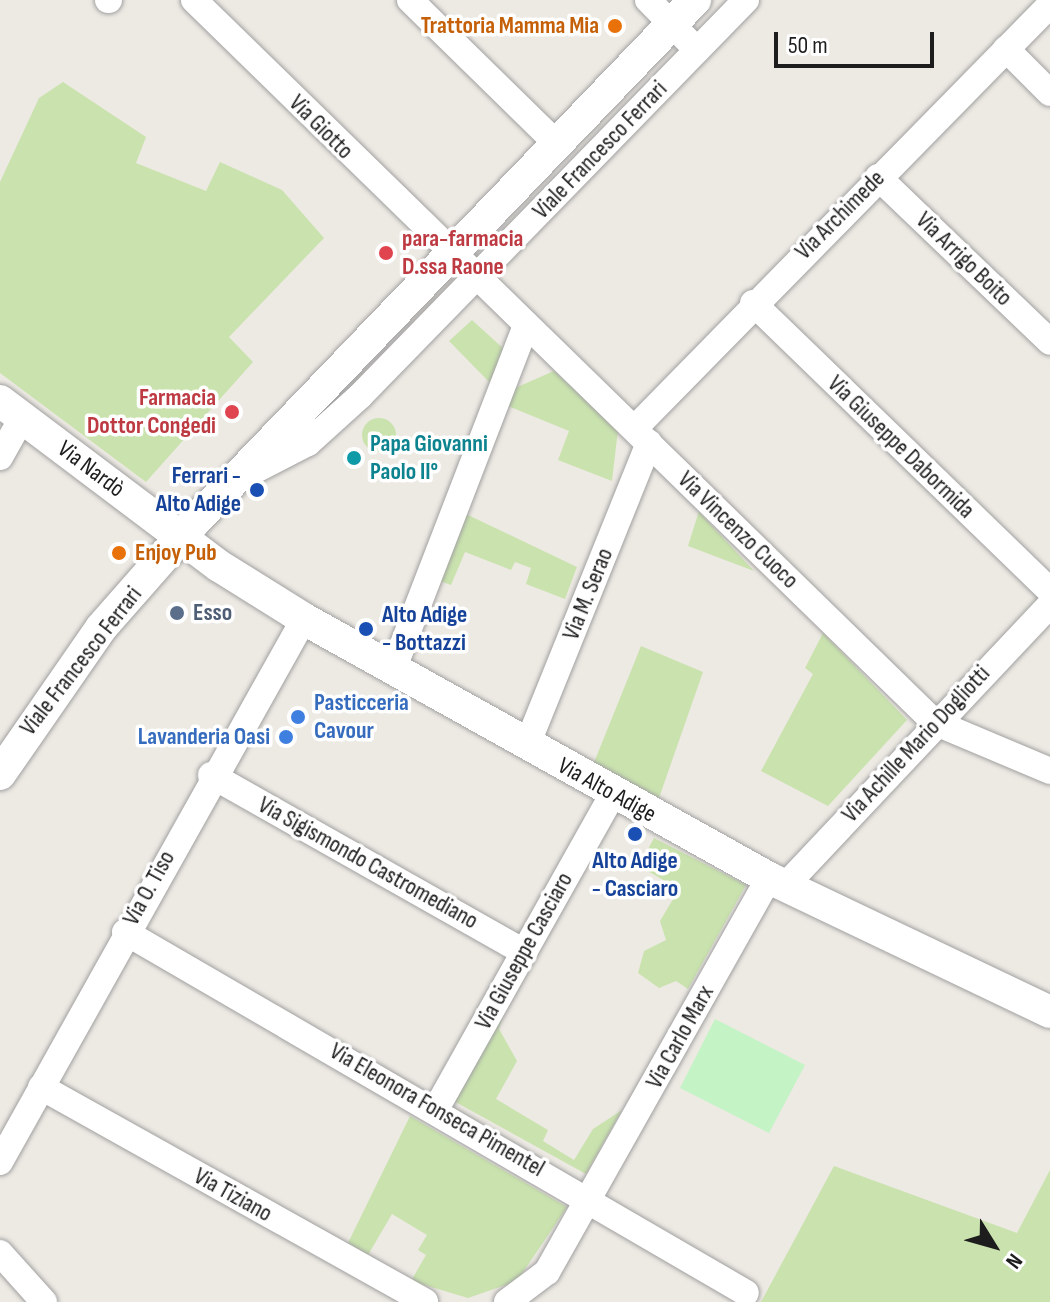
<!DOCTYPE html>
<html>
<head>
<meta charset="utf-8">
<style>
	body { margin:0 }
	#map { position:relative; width:1050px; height:1302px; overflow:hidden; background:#ede9e3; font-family:"Sofia Sans Condensed",sans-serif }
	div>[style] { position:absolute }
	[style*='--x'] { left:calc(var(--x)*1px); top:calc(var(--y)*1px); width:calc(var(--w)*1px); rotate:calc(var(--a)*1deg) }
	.grass>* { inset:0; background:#cae3ae }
	.round { border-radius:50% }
	.park>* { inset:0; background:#c4f4c6 }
	.roads { filter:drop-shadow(0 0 2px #a1a1a1) drop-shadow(0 0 2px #a1a1a1) }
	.minor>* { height:26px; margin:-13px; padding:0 13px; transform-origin:13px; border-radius:13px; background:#fff }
	.tertiary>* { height:32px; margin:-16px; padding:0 16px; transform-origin:16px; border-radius:16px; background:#fff }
	.dots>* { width:22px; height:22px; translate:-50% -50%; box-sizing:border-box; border:4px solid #fff; border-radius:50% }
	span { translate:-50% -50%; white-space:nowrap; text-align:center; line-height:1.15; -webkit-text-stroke:7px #fff; paint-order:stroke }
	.food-label { font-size:24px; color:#c56008; font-weight:700 }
	.right { translate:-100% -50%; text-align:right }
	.left { translate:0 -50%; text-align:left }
	.street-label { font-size:24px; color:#1d1d1d }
	.health-label { font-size:24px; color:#be3a42; font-weight:700 }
	.culture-label { font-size:24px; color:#0d838f; font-weight:700 }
	.transit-label { font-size:24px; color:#164399; font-weight:700 }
	.service-label { font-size:24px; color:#4e5e75; font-weight:700 }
	.shop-label { font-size:24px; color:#366cbe; font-weight:700 }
	.north { position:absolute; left:954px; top:1206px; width:80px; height:80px; -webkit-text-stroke:6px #fff; paint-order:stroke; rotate:127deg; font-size:22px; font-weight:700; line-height:32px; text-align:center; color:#1d1d1d }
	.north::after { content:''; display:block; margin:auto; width:28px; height:36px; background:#1d1d1d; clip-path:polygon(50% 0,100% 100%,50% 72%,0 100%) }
	.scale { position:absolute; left:774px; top:32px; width:160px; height:36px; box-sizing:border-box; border:4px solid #1d1d1d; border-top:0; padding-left:10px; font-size:24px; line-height:28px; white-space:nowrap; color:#1d1d1d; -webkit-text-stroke:6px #fff; paint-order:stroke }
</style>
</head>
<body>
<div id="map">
	<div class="grass">
		<div style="clip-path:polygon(63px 82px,146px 137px,136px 163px,206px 191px,220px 162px,282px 190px,324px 238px,229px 337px,253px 362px,146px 482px,0 373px,0 182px,39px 98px)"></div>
		<div style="clip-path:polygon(472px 320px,505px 350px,495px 388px,449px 341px)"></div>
		<div style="clip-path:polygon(554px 371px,618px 430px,612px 481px,558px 460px,569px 431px,508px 406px,515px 388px)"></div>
		<div class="round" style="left:362px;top:418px;width:34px;height:34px"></div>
		<div style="clip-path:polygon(699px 511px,699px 512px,754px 571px,688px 546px)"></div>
		<div style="clip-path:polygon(466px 514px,577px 567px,565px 599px,526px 584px,531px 568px,515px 562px,511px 570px,465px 552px,451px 585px,440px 581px)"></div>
		<div style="clip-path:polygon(823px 633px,907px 720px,828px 806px,761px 771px,813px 674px,805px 668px)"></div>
		<div style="clip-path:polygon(641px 646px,703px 672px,659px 798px,593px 765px)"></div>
		<div style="clip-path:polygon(654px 838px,746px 885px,688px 989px,676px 981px,659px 988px,638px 973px,644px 951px,666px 940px,660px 921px,679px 889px,639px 866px)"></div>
		<div style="clip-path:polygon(511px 993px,499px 1029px,517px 1061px,496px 1099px,548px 1130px,543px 1141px,574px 1160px,593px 1129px,622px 1110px,586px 1174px,450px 1099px)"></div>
		<div style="clip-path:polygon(410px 1116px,567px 1207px,517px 1281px,468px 1298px,411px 1281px,426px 1255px,418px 1250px,427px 1235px,392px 1214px,368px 1255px,348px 1243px)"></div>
		<div style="clip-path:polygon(834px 1166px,1017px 1233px,1050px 1170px,1050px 1302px,761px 1302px)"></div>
	</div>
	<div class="park">
		<div style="clip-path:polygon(715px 1019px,805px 1065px,769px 1133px,680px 1088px)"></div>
	</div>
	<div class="roads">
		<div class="minor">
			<div style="--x:108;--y:0;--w:1;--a:0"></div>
			<div style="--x:194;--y:0;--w:1034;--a:44.29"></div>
			<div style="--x:934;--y:722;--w:126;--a:22.9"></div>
			<div style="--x:410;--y:0;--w:204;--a:44.4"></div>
			<div style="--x:648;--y:0;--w:70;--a:45.6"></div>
			<div style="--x:1006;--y:49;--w:62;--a:45"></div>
			<div style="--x:878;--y:177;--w:238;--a:43.8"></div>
			<div style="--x:753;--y:303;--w:414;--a:44.1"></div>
			<div style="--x:635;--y:428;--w:593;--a:-45.55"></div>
			<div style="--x:0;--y:457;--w:45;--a:-60.6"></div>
			<div style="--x:244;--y:476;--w:72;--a:-27.3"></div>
			<div style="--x:308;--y:443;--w:70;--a:-42.1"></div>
			<div style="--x:360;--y:396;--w:553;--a:-45.73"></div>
			<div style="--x:393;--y:670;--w:367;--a:-68.9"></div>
			<div style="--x:527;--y:745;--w:326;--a:-68"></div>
			<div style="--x:211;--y:775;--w:360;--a:29.5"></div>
			<div style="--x:785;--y:886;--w:386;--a:-46.7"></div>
			<div style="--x:125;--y:932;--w:718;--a:30.17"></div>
			<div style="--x:41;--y:1087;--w:440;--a:29.2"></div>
			<div style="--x:436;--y:1109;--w:362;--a:-60.7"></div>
			<div style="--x:0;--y:1162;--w:622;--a:-60.76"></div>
			<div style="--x:0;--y:1253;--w:66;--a:48.1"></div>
			<div style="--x:507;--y:1302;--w:50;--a:-36.9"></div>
			<div style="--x:547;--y:1272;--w:452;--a:-60.6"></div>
		</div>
		<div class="tertiary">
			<div style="--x:0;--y:401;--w:274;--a:37"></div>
			<div style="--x:219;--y:566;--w:100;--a:31.9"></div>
			<div style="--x:304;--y:619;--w:532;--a:29.12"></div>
			<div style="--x:769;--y:878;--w:311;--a:25.5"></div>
			<div style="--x:0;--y:774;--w:178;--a:-55.3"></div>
			<div style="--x:101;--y:628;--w:141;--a:-48.7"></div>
			<div style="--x:194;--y:522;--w:724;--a:-46.18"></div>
		</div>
	</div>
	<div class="dots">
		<div style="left:615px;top:26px;background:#e8710a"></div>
		<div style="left:386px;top:253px;background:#e0444e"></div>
		<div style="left:232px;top:412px;background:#e0444e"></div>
		<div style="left:354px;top:458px;background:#0f9aa8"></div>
		<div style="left:257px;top:490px;background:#1a4fb4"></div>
		<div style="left:119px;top:553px;background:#e8710a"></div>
		<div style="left:177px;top:613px;background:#5c6f8a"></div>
		<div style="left:366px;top:629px;background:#1a4fb4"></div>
		<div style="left:298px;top:717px;background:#3f7fe0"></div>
		<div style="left:286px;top:737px;background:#3f7fe0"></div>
		<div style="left:635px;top:834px;background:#1a4fb4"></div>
	</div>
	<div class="food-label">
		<span class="right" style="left:599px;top:26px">Trattoria Mamma Mia</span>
		<span class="left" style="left:135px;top:553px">Enjoy Pub</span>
	</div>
	<div class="street-label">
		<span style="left:321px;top:127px;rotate:45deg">Via Giotto</span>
		<span style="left:600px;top:150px;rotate:-46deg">Viale Francesco Ferrari</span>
		<span style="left:840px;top:215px;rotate:-45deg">Via Archimede</span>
		<span style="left:964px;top:259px;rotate:44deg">Via Arrigo Boito</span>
		<span style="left:901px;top:447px;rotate:44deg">Via Giuseppe Dabormida</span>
		<span style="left:91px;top:469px;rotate:37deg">Via Nardò</span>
		<span style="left:738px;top:530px;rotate:44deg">Via Vincenzo Cuoco</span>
		<span style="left:588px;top:594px;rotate:-68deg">Via M. Serao</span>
		<span style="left:81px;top:661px;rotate:-52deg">Viale Francesco Ferrari</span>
		<span style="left:916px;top:744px;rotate:-47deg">Via Achille Mario Dogliotti</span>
		<span style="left:607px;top:790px;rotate:29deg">Via Alto Adige</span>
		<span style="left:368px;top:863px;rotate:29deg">Via Sigismondo Castromediano</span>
		<span style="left:149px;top:888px;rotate:-61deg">Via O. Tiso</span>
		<span style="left:524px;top:951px;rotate:-61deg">Via Giuseppe Casciaro</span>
		<span style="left:680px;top:1037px;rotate:-61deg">Via Carlo Marx</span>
		<span style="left:437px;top:1110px;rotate:30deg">Via Eleonora Fonseca Pimentel</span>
		<span style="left:233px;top:1195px;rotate:29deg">Via Tiziano</span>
	</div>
	<div class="health-label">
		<span class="left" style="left:402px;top:253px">para-farmacia<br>D.ssa Raone</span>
		<span class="right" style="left:216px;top:412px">Farmacia<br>Dottor Congedi</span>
	</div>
	<div class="culture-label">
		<span class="left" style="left:370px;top:458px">Papa Giovanni<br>Paolo II°</span>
	</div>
	<div class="transit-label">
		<span class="right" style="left:241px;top:490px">Ferrari -<br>Alto Adige</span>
		<span class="left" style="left:382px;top:629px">Alto Adige<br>- Bottazzi</span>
		<span style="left:635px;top:875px">Alto Adige<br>- Casciaro</span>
	</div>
	<div class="service-label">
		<span class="left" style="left:193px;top:613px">Esso</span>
	</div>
	<div class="shop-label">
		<span class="left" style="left:314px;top:717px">Pasticceria<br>Cavour</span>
		<span class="right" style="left:270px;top:737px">Lavanderia Oasi</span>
	</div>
	<div class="north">N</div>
	<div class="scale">50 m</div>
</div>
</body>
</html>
